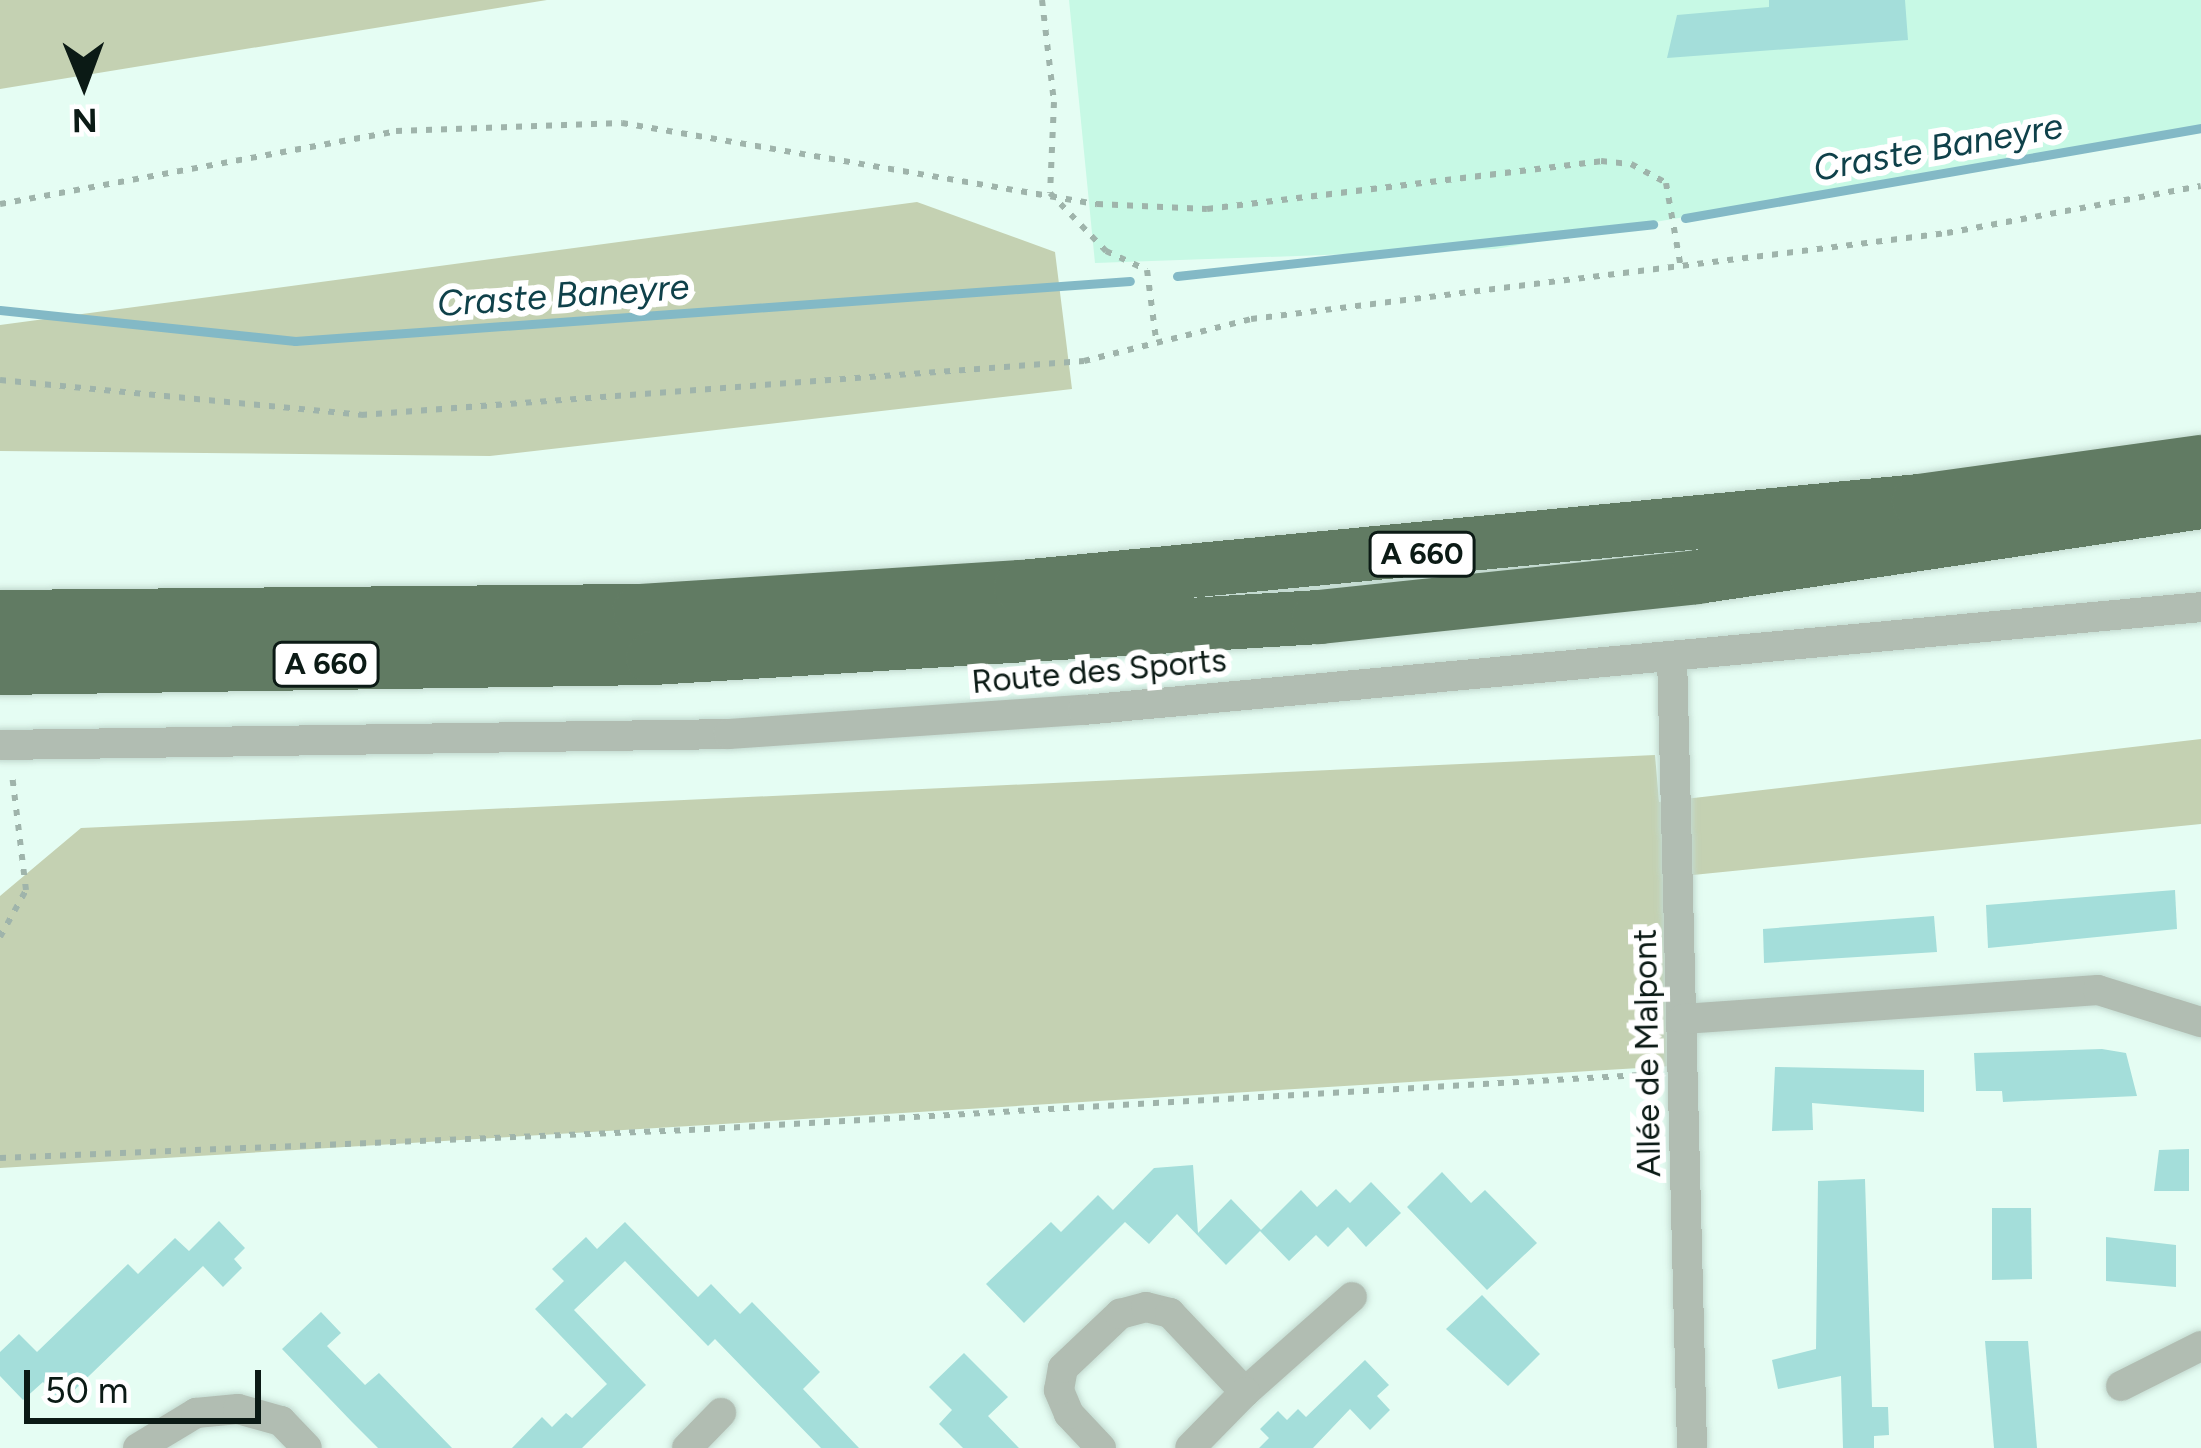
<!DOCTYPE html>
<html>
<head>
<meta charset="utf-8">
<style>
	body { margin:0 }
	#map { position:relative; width:2201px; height:1448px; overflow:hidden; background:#e5fdf3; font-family:Figtree,sans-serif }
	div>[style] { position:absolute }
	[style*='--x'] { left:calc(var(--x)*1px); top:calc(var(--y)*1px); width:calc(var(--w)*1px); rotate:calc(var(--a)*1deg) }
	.built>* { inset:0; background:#c7f9e5 }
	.green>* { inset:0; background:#c4d1b2 }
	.stream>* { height:9px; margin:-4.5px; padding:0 4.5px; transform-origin:4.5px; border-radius:4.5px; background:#83b9c6 }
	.building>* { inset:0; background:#a4deda }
	.path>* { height:6px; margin-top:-3px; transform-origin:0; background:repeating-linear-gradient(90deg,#9fb4ab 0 6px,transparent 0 15px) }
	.roads { filter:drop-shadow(0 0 3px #c2d9cf) drop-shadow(0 0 3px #c2d9cf) }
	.minor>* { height:30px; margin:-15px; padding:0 15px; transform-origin:15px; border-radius:15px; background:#b1bdb2 }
	.motorway>* { height:54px; margin:-27px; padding:0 27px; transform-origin:27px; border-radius:27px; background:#617b63 }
	span { translate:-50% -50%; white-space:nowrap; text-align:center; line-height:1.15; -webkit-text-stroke:12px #fff; paint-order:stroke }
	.shield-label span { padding:3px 9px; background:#fff; border:3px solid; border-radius:9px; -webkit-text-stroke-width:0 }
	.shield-label { font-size:30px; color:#0b1a15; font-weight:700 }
	.street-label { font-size:33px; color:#0b1a15 }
	.water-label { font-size:36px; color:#0f414a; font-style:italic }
	.north { position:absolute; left:24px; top:24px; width:120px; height:120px; -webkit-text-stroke:9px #fff; paint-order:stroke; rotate:179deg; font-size:33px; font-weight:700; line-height:48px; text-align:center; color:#0b1a15 }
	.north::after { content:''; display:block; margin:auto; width:42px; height:54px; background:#0b1a15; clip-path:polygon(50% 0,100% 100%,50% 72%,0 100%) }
	.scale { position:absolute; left:24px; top:1370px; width:237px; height:54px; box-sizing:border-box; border:6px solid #0b1a15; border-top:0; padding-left:15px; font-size:36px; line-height:42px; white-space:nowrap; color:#0b1a15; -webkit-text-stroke:9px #fff; paint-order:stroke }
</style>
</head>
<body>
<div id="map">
	<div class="built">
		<div style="clip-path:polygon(1069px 0,2201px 0,2201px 130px,1495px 249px,1095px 263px)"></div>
	</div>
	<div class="green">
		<div style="clip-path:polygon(0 0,547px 0,0 89px)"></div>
		<div style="clip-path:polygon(917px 202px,1055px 252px,1072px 389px,490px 456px,0 451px,0 325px)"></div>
		<div style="clip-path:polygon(2201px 739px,2201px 824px,1663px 878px,1672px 1066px,0 1168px,0 896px,81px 828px,1655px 755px,1659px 802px)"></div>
	</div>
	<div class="stream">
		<div style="--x:1685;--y:218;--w:524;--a:-9.89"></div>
		<div style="--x:1177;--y:276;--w:479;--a:-6.2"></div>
		<div style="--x:0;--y:310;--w:297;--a:6"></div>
		<div style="--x:295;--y:341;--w:837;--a:-4.11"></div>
	</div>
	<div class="building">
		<div style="clip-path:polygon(1769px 0,1905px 0,1908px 40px,1667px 58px,1677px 15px,1769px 7px)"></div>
		<div style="clip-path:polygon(2175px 890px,2177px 929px,1988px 948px,1986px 905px)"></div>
		<div style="clip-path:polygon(1934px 916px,1937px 952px,1764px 963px,1763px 929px)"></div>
		<div style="clip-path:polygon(2102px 1049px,2126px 1053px,2137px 1096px,2003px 1102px,2002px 1091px,1976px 1091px,1974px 1053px)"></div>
		<div style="clip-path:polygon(1775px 1067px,1924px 1070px,1924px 1112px,1812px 1103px,1813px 1130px,1772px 1131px)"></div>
		<div style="clip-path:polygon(2189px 1149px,2189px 1191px,2154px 1191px,2159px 1150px)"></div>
		<div style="clip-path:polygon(1193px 1165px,1198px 1233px,1231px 1199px,1261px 1230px,1301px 1190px,1317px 1207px,1336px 1189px,1350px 1203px,1371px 1182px,1401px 1213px,1366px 1247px,1348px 1227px,1328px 1247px,1316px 1235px,1289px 1261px,1260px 1231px,1226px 1265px,1177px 1214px,1149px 1244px,1125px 1222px,1024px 1323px,986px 1284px,1051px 1222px,1061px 1232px,1098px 1195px,1113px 1210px,1154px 1168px)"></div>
		<div style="clip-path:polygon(1442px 1172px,1471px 1203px,1485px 1190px,1537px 1243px,1487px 1290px,1407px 1207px)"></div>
		<div style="clip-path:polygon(1865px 1179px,1872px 1407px,1888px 1407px,1889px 1435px,1874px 1436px,1874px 1448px,1843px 1448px,1841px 1376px,1778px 1389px,1772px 1360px,1816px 1349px,1818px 1181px)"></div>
		<div style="clip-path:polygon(1992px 1208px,2031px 1208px,2032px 1279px,1992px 1280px)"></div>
		<div style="clip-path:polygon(219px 1221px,245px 1248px,234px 1259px,242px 1268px,223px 1287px,203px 1266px,62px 1402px,43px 1382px,23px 1400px,0 1376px,0 1352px,19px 1334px,37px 1352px,128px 1264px,138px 1274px,175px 1238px,189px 1251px)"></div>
		<div style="clip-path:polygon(625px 1222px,698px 1297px,711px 1284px,740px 1314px,752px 1302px,820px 1372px,803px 1389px,859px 1448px,821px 1448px,715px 1339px,708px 1346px,625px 1261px,574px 1310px,646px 1385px,582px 1448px,512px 1448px,542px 1417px,552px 1427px,566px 1413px,572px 1418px,607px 1384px,535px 1309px,564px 1281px,552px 1269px,586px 1237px,597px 1249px)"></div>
		<div style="clip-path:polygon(2106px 1237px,2176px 1245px,2176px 1287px,2106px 1281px)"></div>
		<div style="clip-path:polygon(1482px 1295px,1540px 1354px,1508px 1386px,1446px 1329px)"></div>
		<div style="clip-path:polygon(321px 1312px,341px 1333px,327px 1346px,365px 1385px,379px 1373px,452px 1448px,378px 1448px,352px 1422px,282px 1349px)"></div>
		<div style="clip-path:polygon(1985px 1341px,2028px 1341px,2037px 1448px,1994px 1448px)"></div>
		<div style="clip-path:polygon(964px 1353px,1008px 1397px,988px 1416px,1019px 1448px,963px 1448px,939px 1424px,952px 1410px,929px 1387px)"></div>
		<div style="clip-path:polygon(1365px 1360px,1389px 1385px,1377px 1396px,1390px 1410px,1370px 1430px,1350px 1409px,1313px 1448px,1259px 1448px,1269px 1438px,1260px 1429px,1278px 1411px,1287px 1420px,1298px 1409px,1306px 1417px)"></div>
	</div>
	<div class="path">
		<div style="--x:1042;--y:0;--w:103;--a:83.3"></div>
		<div style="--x:1054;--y:102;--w:91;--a:92.5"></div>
		<div style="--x:1050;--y:193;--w:81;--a:46"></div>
		<div style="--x:1106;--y:251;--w:45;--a:24.9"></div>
		<div style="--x:1147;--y:270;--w:70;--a:82.6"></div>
		<div style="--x:0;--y:204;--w:403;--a:-10.4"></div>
		<div style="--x:396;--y:131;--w:226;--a:-2"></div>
		<div style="--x:622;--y:123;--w:482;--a:9.7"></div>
		<div style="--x:1097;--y:204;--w:110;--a:2.6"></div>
		<div style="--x:1207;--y:209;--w:397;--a:-6.9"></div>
		<div style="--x:1601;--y:161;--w:30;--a:6"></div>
		<div style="--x:1631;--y:164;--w:40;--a:28"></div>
		<div style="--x:1666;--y:183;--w:86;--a:80"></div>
		<div style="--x:0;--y:380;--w:363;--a:5.5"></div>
		<div style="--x:361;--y:415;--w:725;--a:-4.27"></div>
		<div style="--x:1084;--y:361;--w:172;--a:-14.1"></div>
		<div style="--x:1251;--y:319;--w:701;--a:-7.04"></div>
		<div style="--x:1947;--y:233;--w:258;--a:-10.5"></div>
		<div style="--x:0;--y:937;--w:54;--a:-61"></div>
		<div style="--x:26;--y:890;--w:116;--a:-96.9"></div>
		<div style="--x:0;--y:1158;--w:690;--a:-2.33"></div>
		<div style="--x:689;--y:1130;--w:970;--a:-3.31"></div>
	</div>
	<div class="roads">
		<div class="minor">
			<div style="--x:1672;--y:656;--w:792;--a:88.55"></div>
			<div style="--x:0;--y:745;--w:729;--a:-0.86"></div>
			<div style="--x:729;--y:734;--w:355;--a:-3.9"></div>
			<div style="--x:1083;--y:710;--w:1123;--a:-5.26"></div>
			<div style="--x:1683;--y:1019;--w:416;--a:-4"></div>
			<div style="--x:2098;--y:990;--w:108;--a:17.3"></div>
			<div style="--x:2121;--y:1386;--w:89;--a:-26.6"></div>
			<div style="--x:1245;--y:1392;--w:143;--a:-41.6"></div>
			<div style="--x:138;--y:1448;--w:68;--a:-31.1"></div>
			<div style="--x:196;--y:1413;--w:42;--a:-5.4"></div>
			<div style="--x:238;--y:1409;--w:45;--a:15.6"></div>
			<div style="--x:281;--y:1421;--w:37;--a:46"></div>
			<div style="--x:687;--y:1448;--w:49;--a:-45.8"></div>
			<div style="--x:1101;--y:1448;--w:47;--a:-133.3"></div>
			<div style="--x:1069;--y:1414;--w:26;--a:-113"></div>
			<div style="--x:1059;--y:1390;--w:22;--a:-80"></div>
			<div style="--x:1063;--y:1368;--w:79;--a:-43.5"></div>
			<div style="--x:1120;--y:1314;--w:27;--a:-15"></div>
			<div style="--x:1146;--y:1307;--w:25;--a:14"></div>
			<div style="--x:1170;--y:1313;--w:109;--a:46.5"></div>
			<div style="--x:1245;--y:1392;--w:78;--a:134.5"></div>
		</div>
		<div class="motorway">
			<div style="--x:0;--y:617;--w:640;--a:-0.54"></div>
			<div style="--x:640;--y:611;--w:382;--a:-3.6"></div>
			<div style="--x:1021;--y:587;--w:902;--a:-5.47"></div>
			<div style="--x:1919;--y:501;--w:285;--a:-7.9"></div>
			<div style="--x:0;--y:668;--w:653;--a:-0.88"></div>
			<div style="--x:653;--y:658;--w:667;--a:-3.52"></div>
			<div style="--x:1319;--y:617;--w:380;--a:-6"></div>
			<div style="--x:1697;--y:577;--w:510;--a:-8.46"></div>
		</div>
	</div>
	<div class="shield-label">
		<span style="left:1422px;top:554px">A 660</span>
		<span style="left:326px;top:664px">A 660</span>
	</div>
	<div class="street-label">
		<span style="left:1099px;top:671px;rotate:-5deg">Route des Sports</span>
		<span style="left:1647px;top:1053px;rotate:-91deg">Allée de Malpont</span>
	</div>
	<div class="water-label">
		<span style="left:1938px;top:147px;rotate:-10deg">Craste Baneyre</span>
		<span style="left:563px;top:295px;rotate:-4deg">Craste Baneyre</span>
	</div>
	<div class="north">N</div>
	<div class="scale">50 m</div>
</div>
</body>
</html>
